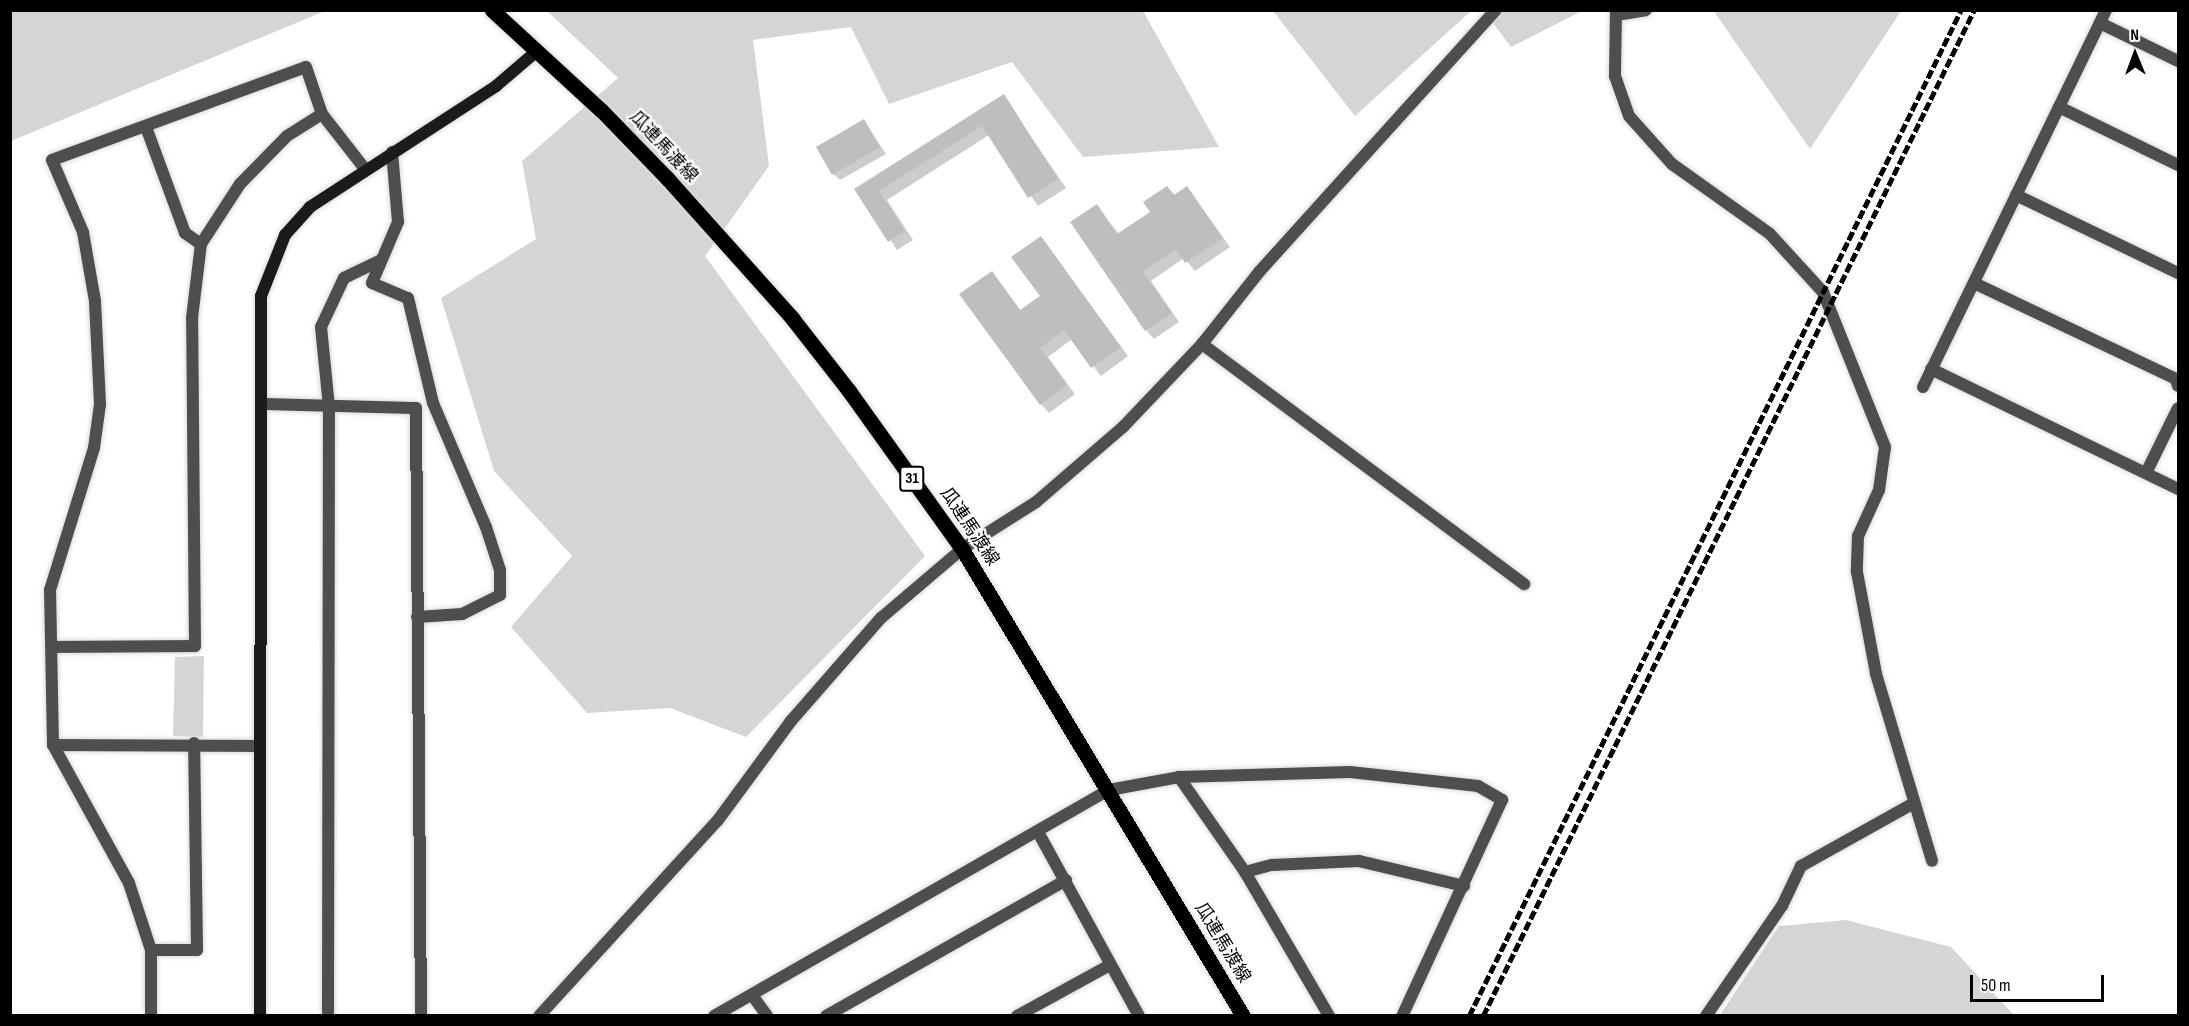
<!DOCTYPE html>
<html>
<head>
<meta charset="utf-8">
<style>
	body { margin:0 }
	#map { position:relative; width:2189px; height:1026px; overflow:hidden; background:#fff; font-family:"Sofia Sans Condensed","Noto Sans JP",sans-serif }
	div>[style] { position:absolute }
	[style*='--x'] { left:calc(var(--x)*1px); top:calc(var(--y)*1px); width:calc(var(--w)*1px); rotate:calc(var(--a)*1deg) }
	.green>* { inset:0; background:#d5d5d5 }
	.shadow>* { inset:0; background:#0003 }
	.building>* { inset:0; background:#bebebe }
	.roads { filter:drop-shadow(0 0 2px #dbdbdb) drop-shadow(0 0 2px #dbdbdb) }
	.street>* { height:12px; margin:-6px; padding:0 6px; transform-origin:6px; border-radius:6px; background:#4e4e4e }
	.secondary>* { height:12px; margin:-6px; padding:0 6px; transform-origin:6px; border-radius:6px; background:#1b1b1b }
	.primary>* { height:15px; margin:-7.5px; padding:0 7.5px; transform-origin:7.5px; border-radius:7.5px; background:#000 }
	.rail>* { height:4.5px; margin-top:-2.25px; transform-origin:0; background:repeating-linear-gradient(90deg,#000 0 9px,transparent 0 12px) }
	span { translate:-50% -50%; white-space:nowrap; text-align:center; line-height:1.15; -webkit-text-stroke:4.5px #fff; paint-order:stroke }
	.shield-label span { padding:2px 4px; background:#fff; border:2px solid; border-radius:4px; -webkit-text-stroke-width:0 }
	.shield-label { font-size:16px; color:#000; font-weight:700 }
	.street-label { font-size:18px; color:#000 }
	.frame { position:absolute; inset:0; border:12px solid #000; pointer-events:none }
	.north { position:absolute; left:2105px; top:24px; width:60px; height:60px; -webkit-text-stroke:4px #fff; paint-order:stroke; rotate:359deg; font-size:16px; font-weight:700; line-height:24px; text-align:center; color:#000 }
	.north::after { content:''; display:block; margin:auto; width:21px; height:27px; background:#000; clip-path:polygon(50% 0,100% 100%,50% 72%,0 100%) }
	.scale { position:absolute; left:1970px; top:975px; width:134px; height:27px; box-sizing:border-box; border:3px solid #000; border-top:0; padding-left:8px; font-size:18px; line-height:21px; white-space:nowrap; color:#000; -webkit-text-stroke:4px #fff; paint-order:stroke }
</style>
</head>
<body>
<div id="map">
	<div class="green">
		<div style="clip-path:polygon(11px 10px,325px 10px,325px 11px,11px 141px)"></div>
		<div style="clip-path:polygon(1719px 10px,1901px 10px,1901px 11px,1810px 149px,1715px 13px)"></div>
		<div style="clip-path:polygon(547px 11px,1143px 11px,1219px 147px,1083px 157px,1012px 62px,889px 104px,851px 27px,753px 40px,769px 166px,705px 256px,925px 556px,746px 737px,670px 708px,587px 713px,511px 627px,572px 556px,494px 471px,441px 298px,536px 239px,522px 161px,618px 78px)"></div>
		<div style="clip-path:polygon(1273px 11px,1471px 11px,1355px 116px)"></div>
		<div style="clip-path:polygon(1484px 11px,1582px 11px,1511px 47px)"></div>
		<div style="clip-path:polygon(204px 656px,203px 737px,173px 736px,175px 657px)"></div>
		<div style="clip-path:polygon(1846px 920px,1951px 947px,2014px 1015px,1720px 1015px,1779px 926px)"></div>
	</div>
	<div class="shadow">
		<div style="clip-path:polygon(1003px 96px,1066px 188px,1038px 206px,989px 135px,887px 200px,913px 240px,897px 250px,856px 189px)"></div>
		<div style="clip-path:polygon(864px 121px,886px 154px,840px 180px,833px 174px)"></div>
		<div style="clip-path:polygon(1167px 187px,1176px 196px,1187px 188px,1230px 247px,1195px 271px,1184px 258px,1151px 281px,1179px 322px,1154px 339px,1146px 330px,1096px 206px,1119px 234px,1152px 212px)"></div>
		<div style="clip-path:polygon(1041px 238px,1128px 356px,1101px 376px,1072px 339px,1048px 357px,1075px 394px,1049px 413px,1041px 404px,992px 273px,1021px 311px,1042px 297px)"></div>
	</div>
	<div class="building">
		<div style="clip-path:polygon(1004px 94px,1058px 179px,1028px 198px,982px 126px,879px 191px,905px 231px,888px 242px,854px 189px)"></div>
		<div style="clip-path:polygon(864px 119px,880px 147px,832px 175px,816px 147px)"></div>
		<div style="clip-path:polygon(1167px 186px,1174px 195px,1187px 186px,1223px 238px,1185px 263px,1176px 249px,1143px 272px,1172px 313px,1145px 331px,1070px 222px,1097px 204px,1117px 234px,1150px 212px,1143px 202px)"></div>
		<div style="clip-path:polygon(1041px 236px,1121px 347px,1091px 368px,1064px 330px,1040px 348px,1067px 385px,1040px 405px,959px 294px,992px 271px,1020px 310px,1040px 296px,1011px 257px)"></div>
	</div>
	<div class="roads">
		<div class="street">
			<div style="--x:1616;--y:10;--w:66;--a:90.9"></div>
			<div style="--x:1615;--y:76;--w:42;--a:70.7"></div>
			<div style="--x:1629;--y:116;--w:64;--a:48.1"></div>
			<div style="--x:1672;--y:164;--w:120;--a:35.5"></div>
			<div style="--x:1770;--y:234;--w:79;--a:47.6"></div>
			<div style="--x:1823;--y:292;--w:167;--a:68.2"></div>
			<div style="--x:1885;--y:447;--w:43;--a:97.9"></div>
			<div style="--x:1879;--y:490;--w:51;--a:114.5"></div>
			<div style="--x:1858;--y:536;--w:36;--a:92"></div>
			<div style="--x:1857;--y:572;--w:104;--a:79.4"></div>
			<div style="--x:1876;--y:674;--w:195;--a:73.3"></div>
			<div style="--x:1616;--y:15;--w:30;--a:-9"></div>
			<div style="--x:2100;--y:23;--w:87;--a:26"></div>
			<div style="--x:2059;--y:107;--w:132;--a:26"></div>
			<div style="--x:146;--y:127;--w:113;--a:69.8"></div>
			<div style="--x:185;--y:233;--w:19;--a:35"></div>
			<div style="--x:392;--y:152;--w:70;--a:85.1"></div>
			<div style="--x:398;--y:222;--w:66;--a:113.1"></div>
			<div style="--x:372;--y:283;--w:39;--a:23"></div>
			<div style="--x:408;--y:298;--w:108;--a:76.6"></div>
			<div style="--x:433;--y:403;--w:135;--a:66.9"></div>
			<div style="--x:486;--y:527;--w:45;--a:72"></div>
			<div style="--x:500;--y:570;--w:25;--a:90"></div>
			<div style="--x:500;--y:595;--w:42;--a:153.4"></div>
			<div style="--x:462;--y:614;--w:45;--a:176.2"></div>
			<div style="--x:2016;--y:195;--w:180;--a:25.7"></div>
			<div style="--x:1974;--y:283;--w:224;--a:25.4"></div>
			<div style="--x:2176;--y:379;--w:7;--a:74"></div>
			<div style="--x:1202;--y:344;--w:402;--a:36.7"></div>
			<div style="--x:1931;--y:369;--w:275;--a:25.9"></div>
			<div style="--x:1923;--y:387;--w:419;--a:-64.1"></div>
			<div style="--x:261;--y:404;--w:155;--a:1.5"></div>
			<div style="--x:416;--y:408;--w:608;--a:89.53"></div>
			<div style="--x:2146;--y:473;--w:72;--a:-63.8"></div>
			<div style="--x:53;--y:647;--w:142;--a:-0.4"></div>
			<div style="--x:195;--y:646;--w:328;--a:-90.5"></div>
			<div style="--x:192;--y:318;--w:75;--a:-83.1"></div>
			<div style="--x:201;--y:244;--w:72;--a:-57"></div>
			<div style="--x:240;--y:184;--w:67;--a:-45.6"></div>
			<div style="--x:287;--y:136;--w:41;--a:-32.2"></div>
			<div style="--x:53;--y:745;--w:206;--a:0.3"></div>
			<div style="--x:1179;--y:777;--w:116;--a:55.2"></div>
			<div style="--x:1245;--y:872;--w:167;--a:59.7"></div>
			<div style="--x:1038;--y:832;--w:210;--a:61.2"></div>
			<div style="--x:1245;--y:872;--w:28;--a:-15"></div>
			<div style="--x:1272;--y:865;--w:87;--a:-2.6"></div>
			<div style="--x:1359;--y:861;--w:108;--a:13.4"></div>
			<div style="--x:151;--y:950;--w:46;--a:0"></div>
			<div style="--x:197;--y:950;--w:207;--a:-90.8"></div>
			<div style="--x:752;--y:995;--w:26;--a:54"></div>
			<div style="--x:151;--y:1016;--w:66;--a:-90"></div>
			<div style="--x:151;--y:950;--w:71;--a:-108.2"></div>
			<div style="--x:129;--y:883;--w:158;--a:-118.8"></div>
			<div style="--x:53;--y:745;--w:155;--a:-91.1"></div>
			<div style="--x:50;--y:590;--w:149;--a:-72.8"></div>
			<div style="--x:94;--y:448;--w:44;--a:-82.2"></div>
			<div style="--x:100;--y:404;--w:103;--a:-92.8"></div>
			<div style="--x:95;--y:301;--w:70;--a:-99.9"></div>
			<div style="--x:83;--y:232;--w:78;--a:-113.3"></div>
			<div style="--x:52;--y:160;--w:270;--a:-20.1"></div>
			<div style="--x:306;--y:67;--w:50;--a:71.2"></div>
			<div style="--x:322;--y:114;--w:70;--a:52"></div>
			<div style="--x:328;--y:1016;--w:609;--a:-89.91"></div>
			<div style="--x:329;--y:407;--w:80;--a:-95.7"></div>
			<div style="--x:321;--y:327;--w:54;--a:-64.9"></div>
			<div style="--x:344;--y:278;--w:41;--a:-25.9"></div>
			<div style="--x:539;--y:1016;--w:265;--a:-47.6"></div>
			<div style="--x:718;--y:820;--w:123;--a:-53.6"></div>
			<div style="--x:791;--y:721;--w:137;--a:-48.9"></div>
			<div style="--x:881;--y:618;--w:106;--a:-40.4"></div>
			<div style="--x:962;--y:549;--w:88;--a:-32.4"></div>
			<div style="--x:1036;--y:502;--w:115;--a:-40.8"></div>
			<div style="--x:1123;--y:427;--w:115;--a:-46.4"></div>
			<div style="--x:1202;--y:344;--w:92;--a:-51.6"></div>
			<div style="--x:1259;--y:272;--w:353;--a:-47.9"></div>
			<div style="--x:714;--y:1016;--w:455;--a:-29.8"></div>
			<div style="--x:1109;--y:790;--w:71;--a:-10.5"></div>
			<div style="--x:1179;--y:777;--w:171;--a:-1.7"></div>
			<div style="--x:1350;--y:772;--w:129;--a:6.2"></div>
			<div style="--x:1478;--y:786;--w:28;--a:30"></div>
			<div style="--x:1502;--y:800;--w:238;--a:114.8"></div>
			<div style="--x:826;--y:1016;--w:276;--a:-29.5"></div>
			<div style="--x:1017;--y:1016;--w:106;--a:-28.7"></div>
			<div style="--x:1706;--y:1016;--w:134;--a:-55.4"></div>
			<div style="--x:1782;--y:906;--w:44;--a:-64.6"></div>
			<div style="--x:1801;--y:866;--w:129;--a:-29.1"></div>
		</div>
		<div class="secondary">
			<div style="--x:260;--y:1016;--w:720;--a:-89.92"></div>
			<div style="--x:261;--y:296;--w:66;--a:-68.5"></div>
			<div style="--x:285;--y:235;--w:38;--a:-48"></div>
			<div style="--x:310;--y:207;--w:222;--a:-33"></div>
			<div style="--x:496;--y:86;--w:54;--a:-40.5"></div>
		</div>
		<div class="primary">
			<div style="--x:492;--y:10;--w:149;--a:42.6"></div>
			<div style="--x:602;--y:111;--w:93;--a:45.9"></div>
			<div style="--x:667;--y:178;--w:188;--a:48.2"></div>
			<div style="--x:792;--y:318;--w:93;--a:52"></div>
			<div style="--x:849;--y:391;--w:194;--a:54.4"></div>
			<div style="--x:962;--y:549;--w:545;--a:58.96"></div>
		</div>
	</div>
	<div class="rail">
		<div style="--x:1469;--y:1016;--w:1120;--a:-63.94"></div>
		<div style="--x:1483;--y:1016;--w:1119;--a:-63.98"></div>
	</div>
	<div class="shield-label">
		<span style="left:912px;top:479px">31</span>
	</div>
	<div class="street-label">
		<span style="left:663px;top:147px;rotate:47deg">瓜連馬渡線</span>
		<span style="left:969px;top:527px;rotate:56deg">瓜連馬渡線</span>
		<span style="left:1222px;top:943px;rotate:59deg">瓜連馬渡線</span>
	</div>
	<div class="frame"></div>
	<div class="north">N</div>
	<div class="scale">50 m</div>
</div>
</body>
</html>
